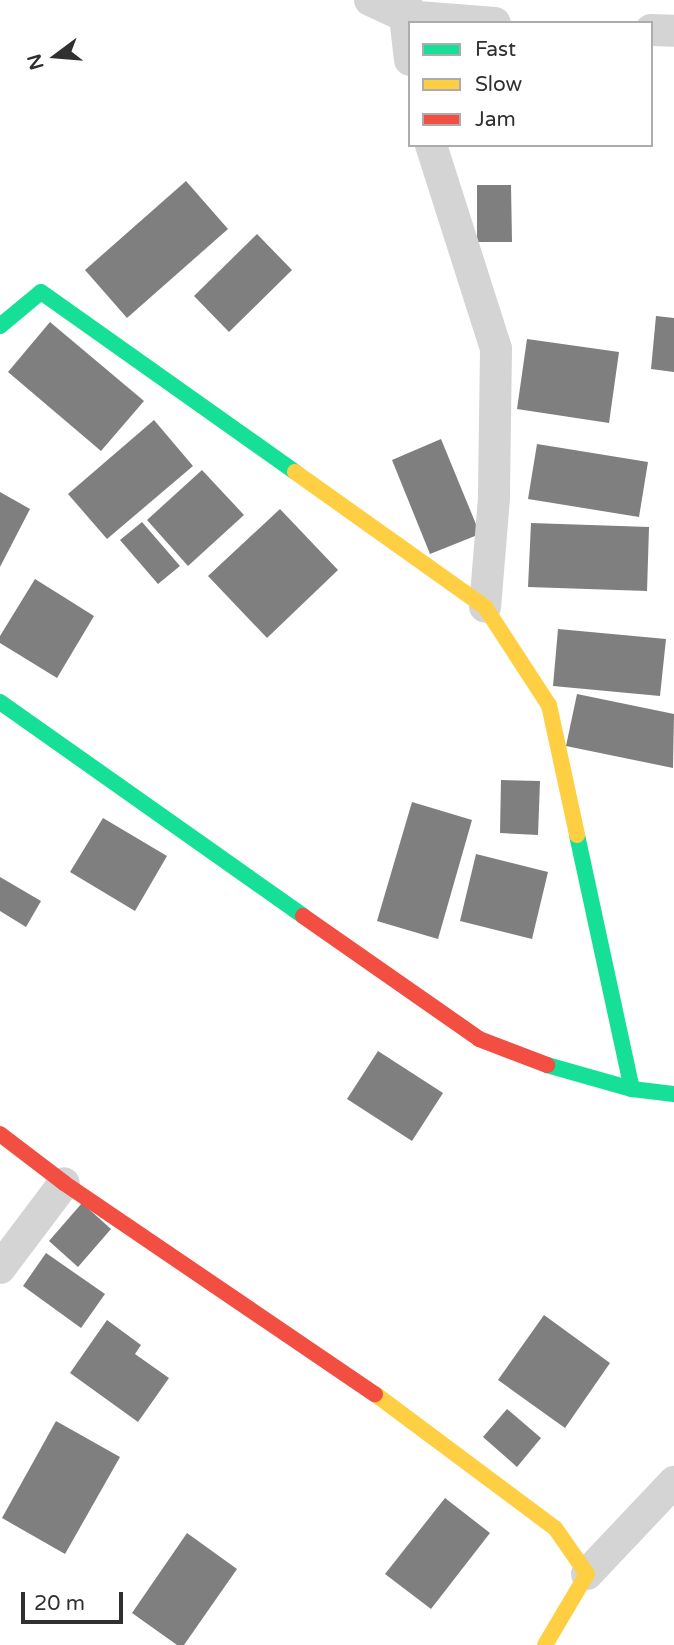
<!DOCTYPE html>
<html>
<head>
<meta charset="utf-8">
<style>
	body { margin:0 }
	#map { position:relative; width:674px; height:1645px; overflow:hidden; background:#fff; font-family:"Varela Round",sans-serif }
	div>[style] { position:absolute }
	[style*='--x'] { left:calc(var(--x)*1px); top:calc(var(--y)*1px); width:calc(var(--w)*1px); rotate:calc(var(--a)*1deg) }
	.building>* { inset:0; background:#7f7f7f }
	.street>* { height:32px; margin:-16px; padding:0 16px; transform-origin:16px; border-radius:16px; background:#d4d4d4 }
	.fast>* { height:16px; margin:-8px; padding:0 8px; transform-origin:8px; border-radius:8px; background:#16e098 }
	.slow>* { height:16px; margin:-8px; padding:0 8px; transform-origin:8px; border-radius:8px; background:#ffcf43 }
	.jam>* { height:16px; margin:-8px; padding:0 8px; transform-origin:8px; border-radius:8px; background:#f24e42 }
	span { translate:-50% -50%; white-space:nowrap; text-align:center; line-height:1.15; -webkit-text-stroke:7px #fff; paint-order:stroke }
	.legend { position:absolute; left:408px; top:21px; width:245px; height:126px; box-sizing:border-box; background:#fff; border:2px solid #acacac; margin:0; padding:9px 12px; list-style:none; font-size:21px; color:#303030 }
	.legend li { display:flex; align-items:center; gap:14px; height:35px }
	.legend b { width:35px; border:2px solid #acacac }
	.north { position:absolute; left:21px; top:21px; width:70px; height:70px; -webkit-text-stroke:5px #fff; paint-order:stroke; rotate:254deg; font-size:19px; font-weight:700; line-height:28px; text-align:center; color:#303030 }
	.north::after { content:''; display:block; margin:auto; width:24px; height:32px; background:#303030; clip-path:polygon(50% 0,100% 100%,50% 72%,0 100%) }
	.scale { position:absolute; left:21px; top:1592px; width:102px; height:32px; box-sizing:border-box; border:4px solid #303030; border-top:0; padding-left:9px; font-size:21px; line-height:24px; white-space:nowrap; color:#303030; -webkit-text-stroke:5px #fff; paint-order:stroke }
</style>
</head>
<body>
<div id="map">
	<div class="building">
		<div style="clip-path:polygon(186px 181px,228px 229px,127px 318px,85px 270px)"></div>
		<div style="clip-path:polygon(477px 185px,511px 185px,512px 242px,477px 242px)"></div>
		<div style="clip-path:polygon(257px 234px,292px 270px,229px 332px,194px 296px)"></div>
		<div style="clip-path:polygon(656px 316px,674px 318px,674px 372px,651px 369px)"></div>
		<div style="clip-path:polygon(50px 322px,144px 401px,101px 451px,8px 372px)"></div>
		<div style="clip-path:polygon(527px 339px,619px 352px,609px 423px,517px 409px)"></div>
		<div style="clip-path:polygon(154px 420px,193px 466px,107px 539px,68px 494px)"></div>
		<div style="clip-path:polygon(441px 439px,480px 534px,430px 554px,392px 460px)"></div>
		<div style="clip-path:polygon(537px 444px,648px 462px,639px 517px,528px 499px)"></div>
		<div style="clip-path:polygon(202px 470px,244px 515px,188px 566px,147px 520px)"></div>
		<div style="clip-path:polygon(0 492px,30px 509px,0 567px)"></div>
		<div style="clip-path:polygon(280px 509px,338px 570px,267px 638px,208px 576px)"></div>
		<div style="clip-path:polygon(142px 522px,180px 566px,158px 584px,120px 540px)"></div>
		<div style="clip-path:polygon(531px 523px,649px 527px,647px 591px,528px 587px)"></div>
		<div style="clip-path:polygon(35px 579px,94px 616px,57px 678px,0 643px,0 636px)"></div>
		<div style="clip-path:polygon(558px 629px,666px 639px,660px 696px,553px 686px)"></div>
		<div style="clip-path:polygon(577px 694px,674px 714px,673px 768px,566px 746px)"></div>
		<div style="clip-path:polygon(501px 780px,540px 781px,538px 835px,500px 833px)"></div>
		<div style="clip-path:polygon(412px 802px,472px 820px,438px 939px,377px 921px)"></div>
		<div style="clip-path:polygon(103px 818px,167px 856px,135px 911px,70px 872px)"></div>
		<div style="clip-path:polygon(476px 854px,548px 872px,532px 939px,460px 921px)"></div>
		<div style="clip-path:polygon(0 877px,41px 901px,26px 927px,0 911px)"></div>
		<div style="clip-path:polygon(378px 1051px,443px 1093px,412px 1141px,347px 1099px)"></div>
		<div style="clip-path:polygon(82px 1203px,111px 1229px,78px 1267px,49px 1241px)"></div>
		<div style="clip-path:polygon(46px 1253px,105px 1294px,81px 1328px,23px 1286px)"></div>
		<div style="clip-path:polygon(544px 1315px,610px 1363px,565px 1428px,498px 1380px)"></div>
		<div style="clip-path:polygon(107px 1320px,141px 1345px,135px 1354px,169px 1378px,138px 1422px,70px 1373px)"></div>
		<div style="clip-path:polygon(507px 1409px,541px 1438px,517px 1467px,483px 1437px)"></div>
		<div style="clip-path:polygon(56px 1421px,120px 1457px,65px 1554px,2px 1518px)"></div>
		<div style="clip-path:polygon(445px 1498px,490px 1533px,431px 1609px,385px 1574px)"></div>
		<div style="clip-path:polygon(187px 1533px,237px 1569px,184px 1645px,177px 1645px,132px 1613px)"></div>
	</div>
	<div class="street">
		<div style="--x:370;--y:0;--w:38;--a:25"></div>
		<div style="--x:405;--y:16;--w:16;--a:-86"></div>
		<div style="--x:651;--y:30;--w:23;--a:2"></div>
		<div style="--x:410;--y:60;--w:44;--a:-96.5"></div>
		<div style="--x:405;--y:16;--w:90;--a:4.4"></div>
		<div style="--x:431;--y:145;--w:214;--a:72.3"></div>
		<div style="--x:496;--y:349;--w:149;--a:90.8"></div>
		<div style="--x:494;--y:498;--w:109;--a:94.7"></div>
		<div style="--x:0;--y:1268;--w:106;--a:-53"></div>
		<div style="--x:587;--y:1574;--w:127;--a:-46.6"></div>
	</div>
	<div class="fast">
		<div style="--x:0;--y:326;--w:53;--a:-39.7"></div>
		<div style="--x:41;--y:292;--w:311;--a:35.3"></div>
		<div style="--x:0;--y:702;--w:371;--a:35.2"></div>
		<div style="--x:577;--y:835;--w:260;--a:77.8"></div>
		<div style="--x:547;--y:1065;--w:88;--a:15.8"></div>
		<div style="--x:632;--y:1089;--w:42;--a:6.8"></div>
	</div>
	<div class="slow">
		<div style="--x:295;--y:472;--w:233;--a:35.4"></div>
		<div style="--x:485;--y:607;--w:117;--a:56.9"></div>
		<div style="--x:549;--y:705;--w:133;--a:77.8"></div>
		<div style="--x:375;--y:1394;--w:224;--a:36.7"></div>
		<div style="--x:555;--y:1528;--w:56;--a:55.2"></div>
		<div style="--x:587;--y:1574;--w:82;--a:120.6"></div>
	</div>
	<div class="jam">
		<div style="--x:303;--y:916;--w:215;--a:34.9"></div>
		<div style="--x:479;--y:1039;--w:73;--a:20.9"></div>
		<div style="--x:0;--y:1134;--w:81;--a:37.4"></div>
		<div style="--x:64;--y:1183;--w:376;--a:34.2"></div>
	</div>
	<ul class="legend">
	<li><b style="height:9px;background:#16e098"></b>Fast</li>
	<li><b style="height:9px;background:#ffcf43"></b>Slow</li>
	<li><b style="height:9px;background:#f24e42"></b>Jam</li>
	</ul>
	<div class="north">N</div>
	<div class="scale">20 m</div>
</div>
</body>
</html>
